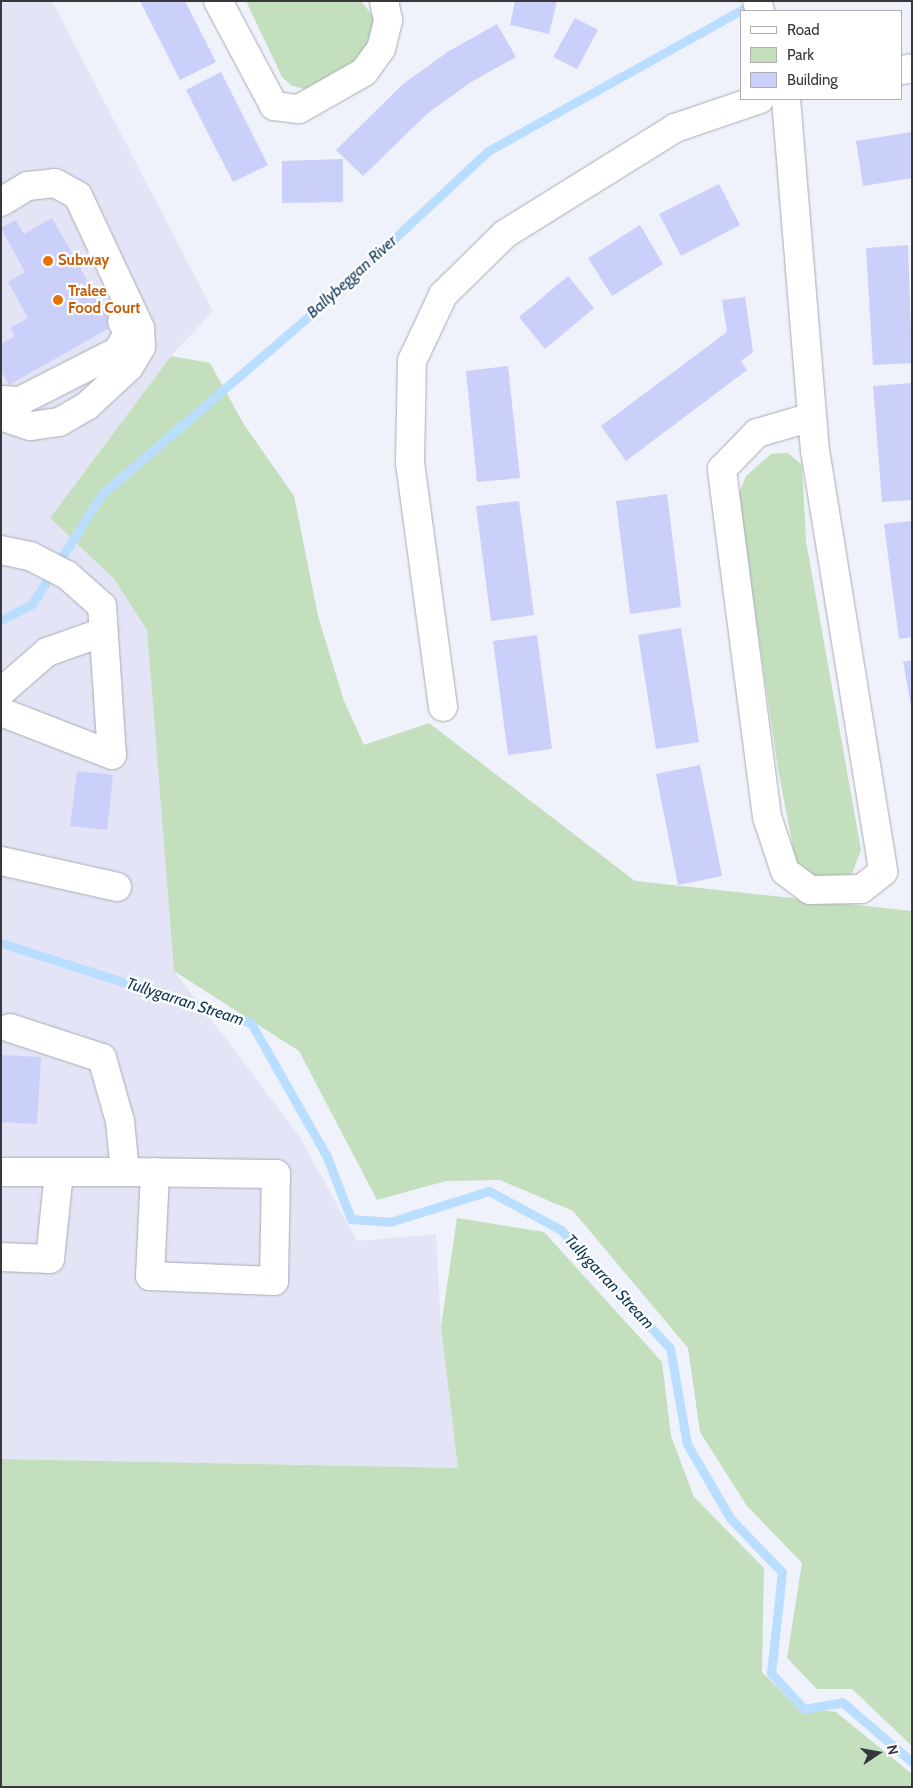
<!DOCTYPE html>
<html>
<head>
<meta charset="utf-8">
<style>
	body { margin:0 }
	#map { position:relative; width:913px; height:1788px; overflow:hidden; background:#eff1fb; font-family:Cabin,sans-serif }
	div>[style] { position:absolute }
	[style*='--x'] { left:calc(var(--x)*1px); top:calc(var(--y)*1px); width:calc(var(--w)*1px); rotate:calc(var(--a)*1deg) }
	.built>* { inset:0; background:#e3e5f6 }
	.green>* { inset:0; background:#c3dfbd }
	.stream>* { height:9px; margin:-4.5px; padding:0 4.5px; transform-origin:4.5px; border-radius:4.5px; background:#badeff }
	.building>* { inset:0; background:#cbd0fa }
	.roads { filter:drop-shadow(0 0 1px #a9abb4) drop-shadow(0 0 1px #a9abb4) }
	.minor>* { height:28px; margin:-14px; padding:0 14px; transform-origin:14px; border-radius:14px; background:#fff }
	.dots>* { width:14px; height:14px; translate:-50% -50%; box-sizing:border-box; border:2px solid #fff; border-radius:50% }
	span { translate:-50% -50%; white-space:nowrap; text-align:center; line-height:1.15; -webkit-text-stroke:4.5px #fff; paint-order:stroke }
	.food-label { font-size:15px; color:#c56008; font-weight:700 }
	.left { translate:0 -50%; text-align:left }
	.water-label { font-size:16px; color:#0e3857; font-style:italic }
	.frame { position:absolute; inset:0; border:2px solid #38383c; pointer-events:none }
	.legend { position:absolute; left:740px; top:10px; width:162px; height:90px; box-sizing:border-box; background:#fff; border:1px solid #afafb1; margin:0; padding:6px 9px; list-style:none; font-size:15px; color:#38383c }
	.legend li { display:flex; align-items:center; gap:10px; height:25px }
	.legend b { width:25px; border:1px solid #afafb1 }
	.north { position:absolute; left:853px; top:1728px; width:50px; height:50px; -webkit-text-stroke:4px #fff; paint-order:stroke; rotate:78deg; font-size:14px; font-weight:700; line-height:20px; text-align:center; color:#38383c }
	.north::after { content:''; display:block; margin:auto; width:18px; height:22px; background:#38383c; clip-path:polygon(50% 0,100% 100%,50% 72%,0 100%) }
</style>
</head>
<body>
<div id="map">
	<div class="built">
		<div style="clip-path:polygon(1px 1px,52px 1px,213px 311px,171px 356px,50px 518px,114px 579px,147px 630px,174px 971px,298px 1134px,357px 1241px,436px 1234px,441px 1327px,458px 1468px,1px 1459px)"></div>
	</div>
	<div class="green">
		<div style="clip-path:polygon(246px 1px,361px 1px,379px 24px,372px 45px,358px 59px,334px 78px,306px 89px,292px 86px,282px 77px)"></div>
		<div style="clip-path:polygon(171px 356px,210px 363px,243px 423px,294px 496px,318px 616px,344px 701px,364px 745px,429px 723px,635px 881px,912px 911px,912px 1746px,852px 1689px,817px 1689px,787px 1658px,802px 1563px,747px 1506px,700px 1432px,688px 1348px,573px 1211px,500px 1180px,446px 1181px,377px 1200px,299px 1051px,174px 971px,147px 630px,114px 579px,50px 518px)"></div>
		<div style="clip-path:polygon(788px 453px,802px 465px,806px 541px,861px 850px,852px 874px,819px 878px,797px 868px,778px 769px,738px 495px,746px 476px,771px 454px)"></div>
		<div style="clip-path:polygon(457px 1218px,544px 1232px,662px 1362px,671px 1436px,694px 1497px,764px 1568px,762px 1672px,796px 1706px,836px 1712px,912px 1774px,912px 1787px,1px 1787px,1px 1459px,458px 1468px,441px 1327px)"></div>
	</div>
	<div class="stream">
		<div style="--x:1;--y:620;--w:35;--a:-27"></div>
		<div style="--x:32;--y:604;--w:130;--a:-57.5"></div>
		<div style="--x:102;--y:494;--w:313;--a:-40.7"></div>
		<div style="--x:339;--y:290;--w:204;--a:-43"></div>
		<div style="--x:488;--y:151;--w:304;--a:-29.1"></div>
		<div style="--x:1;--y:943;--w:262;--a:17.7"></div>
		<div style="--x:251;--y:1023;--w:154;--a:60.4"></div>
		<div style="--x:327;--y:1157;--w:66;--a:68.8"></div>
		<div style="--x:351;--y:1219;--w:39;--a:4"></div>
		<div style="--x:390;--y:1222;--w:104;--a:-17.4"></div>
		<div style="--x:489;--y:1191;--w:82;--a:28.4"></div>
		<div style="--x:561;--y:1230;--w:161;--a:47.3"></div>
		<div style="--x:670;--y:1348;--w:97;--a:80"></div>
		<div style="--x:687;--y:1444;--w:86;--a:59.8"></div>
		<div style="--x:730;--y:1518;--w:75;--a:46.1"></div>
		<div style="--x:782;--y:1572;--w:102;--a:96.2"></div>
		<div style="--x:771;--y:1673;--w:49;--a:47.5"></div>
		<div style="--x:804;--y:1709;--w:39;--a:-10"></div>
		<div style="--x:842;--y:1702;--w:92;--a:40.6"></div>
	</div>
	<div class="building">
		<div style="clip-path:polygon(140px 1px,185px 1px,216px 62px,180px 80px)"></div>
		<div style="clip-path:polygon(515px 1px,557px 1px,549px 34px,510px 25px)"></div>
		<div style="clip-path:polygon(575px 18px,598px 30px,577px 69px,553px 57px)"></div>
		<div style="clip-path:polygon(497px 24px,516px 57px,471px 82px,428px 113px,363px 176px,336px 150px,403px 84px,449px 51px)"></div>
		<div style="clip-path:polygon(221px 72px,268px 165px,233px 182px,186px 90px)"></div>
		<div style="clip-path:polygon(912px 132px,912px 178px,863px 186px,856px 141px)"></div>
		<div style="clip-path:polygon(343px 159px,343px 202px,282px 203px,282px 161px)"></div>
		<div style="clip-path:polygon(719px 184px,740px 225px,681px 256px,659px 214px)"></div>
		<div style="clip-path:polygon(52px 218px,113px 326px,9px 385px,1px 371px,1px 344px,15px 336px,10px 328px,28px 318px,8px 282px,25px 272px,1px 228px,16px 220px,24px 234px)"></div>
		<div style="clip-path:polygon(640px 225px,663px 264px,612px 296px,588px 258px)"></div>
		<div style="clip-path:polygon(908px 245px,912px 363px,873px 365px,866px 248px)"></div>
		<div style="clip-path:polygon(568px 276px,594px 308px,545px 349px,519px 317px)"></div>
		<div style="clip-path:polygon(745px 297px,753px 352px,741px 361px,747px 370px,626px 461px,601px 426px,727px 332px,722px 300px)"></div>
		<div style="clip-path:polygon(508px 366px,520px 478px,477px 482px,466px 371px)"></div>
		<div style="clip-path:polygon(912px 383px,912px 500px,882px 502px,873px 386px)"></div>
		<div style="clip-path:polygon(667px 494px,681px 607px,630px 614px,616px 501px)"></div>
		<div style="clip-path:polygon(519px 501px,534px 615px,491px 621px,476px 506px)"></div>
		<div style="clip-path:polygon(912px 521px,912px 637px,899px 639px,884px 524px)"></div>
		<div style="clip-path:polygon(681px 628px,699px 742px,656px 749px,638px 635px)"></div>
		<div style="clip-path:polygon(537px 635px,552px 749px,508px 755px,493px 641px)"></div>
		<div style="clip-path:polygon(912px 660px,912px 706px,911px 706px,903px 662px)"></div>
		<div style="clip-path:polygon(700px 765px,722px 876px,678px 885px,656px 774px)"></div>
		<div style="clip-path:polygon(77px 771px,113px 775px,107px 830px,70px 826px)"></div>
		<div style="clip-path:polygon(1px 1055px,41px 1057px,37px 1124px,1px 1122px)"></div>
	</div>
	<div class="roads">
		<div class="minor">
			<div style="--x:218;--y:1;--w:119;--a:61.9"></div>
			<div style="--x:274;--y:106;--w:25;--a:7"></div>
			<div style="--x:299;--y:109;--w:75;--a:-29.6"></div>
			<div style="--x:364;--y:72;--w:29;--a:-54"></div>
			<div style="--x:381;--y:49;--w:30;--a:-76"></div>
			<div style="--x:388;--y:20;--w:19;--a:-102"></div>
			<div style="--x:757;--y:1;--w:10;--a:73"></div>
			<div style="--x:902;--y:70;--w:10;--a:-11"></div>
			<div style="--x:786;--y:99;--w:352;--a:85.3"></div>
			<div style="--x:815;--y:450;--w:427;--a:80.8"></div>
			<div style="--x:883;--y:872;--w:28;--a:142"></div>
			<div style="--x:861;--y:889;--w:51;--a:178.9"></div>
			<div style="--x:810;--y:890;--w:31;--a:-143"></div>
			<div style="--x:785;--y:871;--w:57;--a:-108.4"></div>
			<div style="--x:767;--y:817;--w:351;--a:-97.4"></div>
			<div style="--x:722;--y:469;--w:50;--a:-45.8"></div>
			<div style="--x:757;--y:433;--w:57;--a:-16.2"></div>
			<div style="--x:1;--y:202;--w:31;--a:-31"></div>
			<div style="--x:28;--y:186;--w:27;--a:-6"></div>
			<div style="--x:55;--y:183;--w:26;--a:29"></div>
			<div style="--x:78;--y:196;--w:146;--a:64.8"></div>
			<div style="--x:140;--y:328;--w:19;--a:87"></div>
			<div style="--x:141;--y:347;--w:23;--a:121"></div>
			<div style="--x:129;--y:367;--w:57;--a:137.1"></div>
			<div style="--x:87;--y:406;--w:32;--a:150"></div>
			<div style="--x:59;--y:422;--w:29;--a:172"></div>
			<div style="--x:30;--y:426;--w:31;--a:-161"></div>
			<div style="--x:1;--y:400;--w:19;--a:3"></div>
			<div style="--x:20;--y:401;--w:110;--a:-27"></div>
			<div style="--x:118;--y:351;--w:21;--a:-61"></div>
			<div style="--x:128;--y:333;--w:13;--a:-117"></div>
			<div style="--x:1;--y:550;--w:30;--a:12"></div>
			<div style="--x:30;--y:556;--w:42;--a:27.2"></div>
			<div style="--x:67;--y:575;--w:47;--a:41.5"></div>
			<div style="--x:102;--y:606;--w:149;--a:86.2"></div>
			<div style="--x:112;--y:755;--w:119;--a:-158.8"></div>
			<div style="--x:1;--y:692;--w:61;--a:-41"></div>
			<div style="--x:47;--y:652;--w:57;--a:-19.4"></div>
			<div style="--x:443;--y:707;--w:246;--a:-97.7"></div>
			<div style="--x:410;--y:463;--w:102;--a:-88.9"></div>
			<div style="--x:412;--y:361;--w:73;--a:-64.8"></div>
			<div style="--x:443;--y:295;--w:87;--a:-44.5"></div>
			<div style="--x:505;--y:234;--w:200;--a:-31.9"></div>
			<div style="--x:675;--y:128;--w:90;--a:-18.8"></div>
			<div style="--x:1;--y:861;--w:119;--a:12.6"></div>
			<div style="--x:10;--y:1028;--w:97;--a:18.1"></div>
			<div style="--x:102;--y:1058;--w:66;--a:74.1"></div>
			<div style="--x:120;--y:1121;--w:51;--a:84.4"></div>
			<div style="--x:1;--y:1172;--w:124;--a:0"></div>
			<div style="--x:125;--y:1172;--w:151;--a:0.8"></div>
			<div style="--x:276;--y:1174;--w:107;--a:91.1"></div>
			<div style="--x:274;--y:1281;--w:124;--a:-177.7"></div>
			<div style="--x:150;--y:1276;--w:104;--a:-87.2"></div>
			<div style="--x:1;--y:1257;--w:49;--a:2.3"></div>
			<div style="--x:50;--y:1259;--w:87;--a:-84.1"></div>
		</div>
	</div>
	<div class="dots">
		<div style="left:48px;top:261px;background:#e8710a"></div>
		<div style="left:58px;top:300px;background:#e8710a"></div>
	</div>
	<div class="food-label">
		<span class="left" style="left:58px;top:261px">Subway</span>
		<span class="left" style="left:68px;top:300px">Tralee<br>Food Court</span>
	</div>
	<div class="water-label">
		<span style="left:352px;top:277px;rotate:-42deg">Ballybeggan River</span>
		<span style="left:185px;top:1002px;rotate:18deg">Tullygarran Stream</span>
		<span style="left:609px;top:1282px;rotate:47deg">Tullygarran Stream</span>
	</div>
	<div class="frame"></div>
	<ul class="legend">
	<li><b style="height:6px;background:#fff"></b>Road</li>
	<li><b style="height:14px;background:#c3dfbd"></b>Park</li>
	<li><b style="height:14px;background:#cbd0fa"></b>Building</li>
	</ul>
	<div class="north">N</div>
</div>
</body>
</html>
